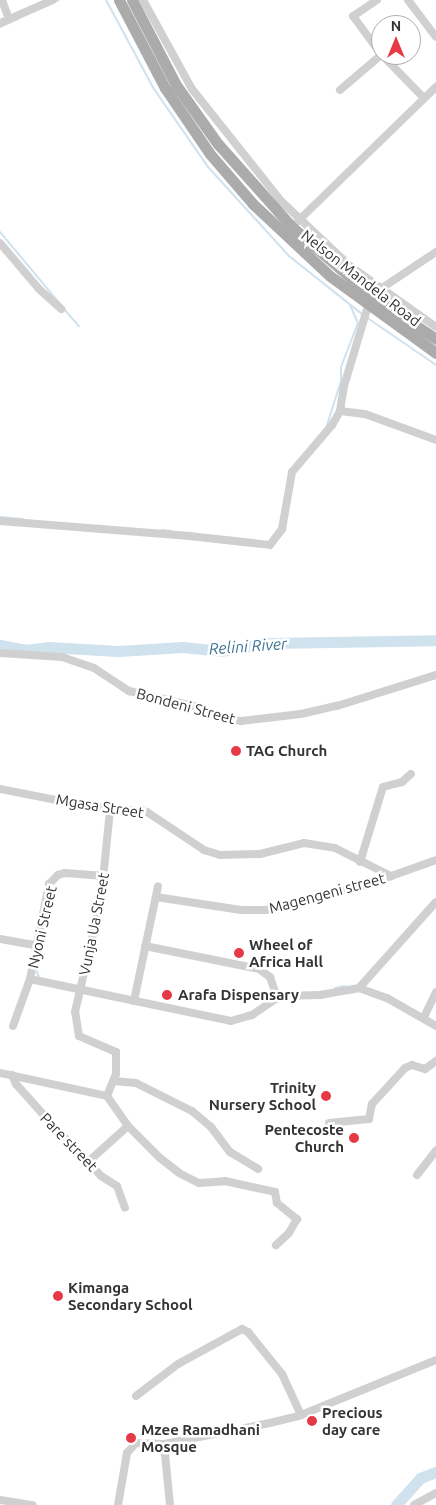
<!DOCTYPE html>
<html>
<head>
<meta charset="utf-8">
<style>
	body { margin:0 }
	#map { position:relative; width:436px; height:1505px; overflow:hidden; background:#fff; font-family:Ubuntu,sans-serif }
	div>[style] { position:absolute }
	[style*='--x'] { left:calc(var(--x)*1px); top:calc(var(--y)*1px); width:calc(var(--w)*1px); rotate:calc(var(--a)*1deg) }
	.stream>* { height:2px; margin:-1px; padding:0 1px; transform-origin:1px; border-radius:1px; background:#cfe2ee }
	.river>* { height:11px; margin:-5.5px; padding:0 5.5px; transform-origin:5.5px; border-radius:5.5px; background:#cfe2ee }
	.street>* { height:8px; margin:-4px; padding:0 4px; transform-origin:4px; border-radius:4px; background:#d0d0d0 }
	.primary>* { height:11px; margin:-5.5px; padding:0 5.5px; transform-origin:5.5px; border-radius:5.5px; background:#ababab }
	.dots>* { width:14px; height:14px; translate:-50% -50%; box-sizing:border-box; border:2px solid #fff; border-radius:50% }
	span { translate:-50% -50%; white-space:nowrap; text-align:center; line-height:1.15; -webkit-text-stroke:5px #fff; paint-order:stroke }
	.street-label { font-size:15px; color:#333 }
	.poi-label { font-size:15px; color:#333; font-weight:700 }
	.left { translate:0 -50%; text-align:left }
	.right { translate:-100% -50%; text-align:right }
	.water-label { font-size:16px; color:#3f7597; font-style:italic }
	.north { position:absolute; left:371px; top:15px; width:50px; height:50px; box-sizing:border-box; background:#fff; border:1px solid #adadad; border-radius:50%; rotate:0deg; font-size:14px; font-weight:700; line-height:20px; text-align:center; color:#333 }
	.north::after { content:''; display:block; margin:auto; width:18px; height:22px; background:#e63946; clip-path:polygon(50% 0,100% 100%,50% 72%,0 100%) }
</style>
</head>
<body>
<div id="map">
	<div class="stream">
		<div style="--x:106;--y:0;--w:101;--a:61.7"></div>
		<div style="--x:154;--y:89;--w:95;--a:55.3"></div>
		<div style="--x:208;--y:167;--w:120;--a:47.7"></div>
		<div style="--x:289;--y:256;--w:93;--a:38.5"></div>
		<div style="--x:54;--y:2;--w:5;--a:-22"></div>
		<div style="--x:0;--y:27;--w:20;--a:-24"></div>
		<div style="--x:0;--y:232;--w:95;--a:50.1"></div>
		<div style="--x:64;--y:309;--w:23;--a:49"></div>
		<div style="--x:366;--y:317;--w:85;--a:34.4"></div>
		<div style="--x:327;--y:425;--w:46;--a:-72.3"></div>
		<div style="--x:341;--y:381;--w:14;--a:-90"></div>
		<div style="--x:341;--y:367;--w:47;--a:-68.9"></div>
		<div style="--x:358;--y:323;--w:20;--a:-114"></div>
		<div style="--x:0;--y:517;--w:23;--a:5"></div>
		<div style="--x:162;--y:530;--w:10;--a:6"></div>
		<div style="--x:39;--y:951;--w:22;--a:95"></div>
		<div style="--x:37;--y:973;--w:4;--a:63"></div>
		<div style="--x:335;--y:988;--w:10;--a:-11"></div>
	</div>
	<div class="river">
		<div style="--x:0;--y:645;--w:25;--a:11"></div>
		<div style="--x:25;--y:650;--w:23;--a:-7"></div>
		<div style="--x:48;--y:647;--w:70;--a:3.3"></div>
		<div style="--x:118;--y:651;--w:65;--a:-3.5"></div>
		<div style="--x:183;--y:647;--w:37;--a:6"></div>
		<div style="--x:220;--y:651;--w:52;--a:-8.9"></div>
		<div style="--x:271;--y:643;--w:165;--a:-1"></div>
		<div style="--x:396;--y:1505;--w:36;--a:-48"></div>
		<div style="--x:420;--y:1478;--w:17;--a:-21"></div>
	</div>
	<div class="street">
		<div style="--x:2;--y:0;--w:20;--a:70"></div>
		<div style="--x:143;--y:0;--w:102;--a:61.2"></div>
		<div style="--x:192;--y:89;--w:143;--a:51.5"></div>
		<div style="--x:281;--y:201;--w:95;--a:43.3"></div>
		<div style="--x:350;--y:266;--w:105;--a:35.3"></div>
		<div style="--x:377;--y:0;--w:29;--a:146"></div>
		<div style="--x:353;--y:16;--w:47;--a:53.6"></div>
		<div style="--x:408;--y:0;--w:46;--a:52.9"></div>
		<div style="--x:0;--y:23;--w:58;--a:-23.5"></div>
		<div style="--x:382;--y:55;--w:60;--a:45.7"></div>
		<div style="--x:340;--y:90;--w:54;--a:-40.5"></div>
		<div style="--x:297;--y:222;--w:194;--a:-44.2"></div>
		<div style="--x:0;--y:243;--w:60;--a:49.7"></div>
		<div style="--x:39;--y:289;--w:30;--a:42"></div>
		<div style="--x:379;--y:290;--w:69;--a:-33.7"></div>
		<div style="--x:340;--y:411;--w:25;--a:7"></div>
		<div style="--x:365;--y:414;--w:76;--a:20.1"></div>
		<div style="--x:0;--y:521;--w:190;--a:4.5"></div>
		<div style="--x:189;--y:536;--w:81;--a:6.3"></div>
		<div style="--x:270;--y:545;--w:20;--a:-53"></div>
		<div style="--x:282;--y:529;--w:58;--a:-80"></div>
		<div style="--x:292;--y:472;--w:62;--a:-49.6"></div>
		<div style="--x:332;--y:425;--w:16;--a:-60"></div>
		<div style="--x:340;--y:411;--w:25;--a:-81"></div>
		<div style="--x:344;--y:386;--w:84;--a:-73.3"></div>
		<div style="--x:0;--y:653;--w:62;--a:3.7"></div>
		<div style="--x:62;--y:657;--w:34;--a:19"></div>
		<div style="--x:94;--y:668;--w:42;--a:33.3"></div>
		<div style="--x:129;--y:691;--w:67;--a:13"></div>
		<div style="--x:194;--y:706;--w:32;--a:24"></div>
		<div style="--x:223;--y:719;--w:18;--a:6"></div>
		<div style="--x:241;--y:721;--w:60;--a:-6.7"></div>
		<div style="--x:301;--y:714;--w:37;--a:-13"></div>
		<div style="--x:337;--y:706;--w:104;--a:-17.4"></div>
		<div style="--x:0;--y:789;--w:94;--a:11.1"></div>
		<div style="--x:92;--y:807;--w:55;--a:5.2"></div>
		<div style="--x:147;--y:812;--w:69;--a:33.7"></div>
		<div style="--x:204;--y:850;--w:17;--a:17"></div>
		<div style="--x:220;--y:855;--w:40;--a:-1.4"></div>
		<div style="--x:260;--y:854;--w:45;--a:-14"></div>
		<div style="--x:304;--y:843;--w:31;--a:9"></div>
		<div style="--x:335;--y:848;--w:63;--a:26.6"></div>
		<div style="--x:360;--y:862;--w:78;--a:-73"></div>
		<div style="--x:383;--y:787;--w:20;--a:-15"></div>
		<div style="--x:402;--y:782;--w:12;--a:-42"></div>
		<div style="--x:156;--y:897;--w:86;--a:8.7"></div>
		<div style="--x:241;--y:910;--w:25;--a:0"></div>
		<div style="--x:266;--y:910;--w:100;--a:-13.9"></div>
		<div style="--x:363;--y:886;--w:77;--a:-19.6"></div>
		<div style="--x:0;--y:939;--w:36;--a:10"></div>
		<div style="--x:145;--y:946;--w:116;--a:11.4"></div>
		<div style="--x:259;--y:969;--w:14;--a:36"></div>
		<div style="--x:270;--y:977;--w:21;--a:71"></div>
		<div style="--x:30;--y:979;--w:205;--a:11.8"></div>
		<div style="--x:231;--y:1021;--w:22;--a:-16"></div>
		<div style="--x:252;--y:1015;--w:34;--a:-34"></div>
		<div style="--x:280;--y:996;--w:40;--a:-1.4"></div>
		<div style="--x:320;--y:995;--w:40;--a:-10"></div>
		<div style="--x:359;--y:988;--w:30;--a:20"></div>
		<div style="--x:387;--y:998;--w:56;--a:29.7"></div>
		<div style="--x:359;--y:988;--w:115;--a:-48.2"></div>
		<div style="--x:134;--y:1001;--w:117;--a:-78.2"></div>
		<div style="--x:424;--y:1017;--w:28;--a:-64"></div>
		<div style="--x:13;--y:1026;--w:50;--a:-70.1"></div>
		<div style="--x:30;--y:979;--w:97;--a:-78.7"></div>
		<div style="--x:49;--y:884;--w:13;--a:-45"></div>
		<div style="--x:58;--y:875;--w:7;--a:-16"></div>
		<div style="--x:65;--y:873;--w:40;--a:4.3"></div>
		<div style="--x:0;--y:1073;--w:109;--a:12.1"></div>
		<div style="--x:107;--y:1096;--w:37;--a:55"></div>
		<div style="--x:128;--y:1126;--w:45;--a:45"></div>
		<div style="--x:160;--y:1158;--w:24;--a:38"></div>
		<div style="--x:179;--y:1173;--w:22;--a:27"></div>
		<div style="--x:199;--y:1183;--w:26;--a:-4"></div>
		<div style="--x:225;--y:1181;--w:51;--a:12.4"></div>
		<div style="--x:275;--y:1192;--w:11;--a:80"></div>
		<div style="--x:277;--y:1203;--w:26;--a:39"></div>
		<div style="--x:297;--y:1219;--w:16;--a:120"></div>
		<div style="--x:289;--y:1233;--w:18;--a:137"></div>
		<div style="--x:12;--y:1075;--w:10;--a:66"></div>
		<div style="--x:16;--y:1084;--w:51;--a:48.2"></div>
		<div style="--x:50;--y:1122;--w:74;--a:46.6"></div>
		<div style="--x:101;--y:1176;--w:19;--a:32"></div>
		<div style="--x:117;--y:1186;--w:23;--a:70"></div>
		<div style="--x:114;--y:1081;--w:22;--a:5"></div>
		<div style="--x:136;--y:1083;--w:63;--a:26.6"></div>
		<div style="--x:192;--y:1111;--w:25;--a:40"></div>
		<div style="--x:211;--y:1127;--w:31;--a:53"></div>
		<div style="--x:230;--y:1152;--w:33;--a:31"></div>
		<div style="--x:107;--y:1096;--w:24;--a:-68"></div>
		<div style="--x:116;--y:1074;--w:22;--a:-90"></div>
		<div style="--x:116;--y:1052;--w:40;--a:-156.6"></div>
		<div style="--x:79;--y:1036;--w:24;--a:-99"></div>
		<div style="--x:75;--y:1012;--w:116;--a:-77"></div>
		<div style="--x:101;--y:899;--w:89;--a:-84.2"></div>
		<div style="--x:329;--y:1123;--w:40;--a:-5.7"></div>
		<div style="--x:369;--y:1119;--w:15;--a:-79"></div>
		<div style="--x:372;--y:1104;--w:49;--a:-47.5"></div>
		<div style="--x:405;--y:1068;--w:8;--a:-23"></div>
		<div style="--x:412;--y:1065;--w:14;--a:17"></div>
		<div style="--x:425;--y:1069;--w:14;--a:-36"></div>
		<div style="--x:89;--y:1161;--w:52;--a:-41.9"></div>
		<div style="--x:417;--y:1175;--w:31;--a:-52"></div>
		<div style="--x:136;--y:1396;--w:53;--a:-37.3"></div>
		<div style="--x:178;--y:1364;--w:73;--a:-28.7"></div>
		<div style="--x:242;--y:1329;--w:7;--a:27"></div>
		<div style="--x:248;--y:1332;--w:54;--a:51"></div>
		<div style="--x:282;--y:1374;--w:45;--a:65.1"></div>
		<div style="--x:164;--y:1444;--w:61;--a:84.4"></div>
		<div style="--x:0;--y:1500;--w:33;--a:9"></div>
		<div style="--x:118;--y:1505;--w:53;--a:-80.2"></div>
		<div style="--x:127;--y:1453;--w:13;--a:-48"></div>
		<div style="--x:136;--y:1443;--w:28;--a:2"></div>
		<div style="--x:164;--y:1444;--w:108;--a:-11.2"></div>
		<div style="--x:270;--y:1423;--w:32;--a:-14"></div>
		<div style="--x:301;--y:1415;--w:146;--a:-22.2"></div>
		<div style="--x:414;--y:1505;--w:25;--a:-29"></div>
	</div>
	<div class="primary">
		<div style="--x:119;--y:0;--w:99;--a:62.4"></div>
		<div style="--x:165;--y:88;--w:80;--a:55.7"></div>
		<div style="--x:210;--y:154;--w:66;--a:49.3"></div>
		<div style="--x:253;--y:204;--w:105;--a:43.1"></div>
		<div style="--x:330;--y:276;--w:131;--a:36"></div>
		<div style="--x:132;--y:0;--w:96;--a:62.6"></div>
		<div style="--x:176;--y:85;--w:72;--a:54.6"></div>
		<div style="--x:218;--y:144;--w:111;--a:48.3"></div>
		<div style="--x:292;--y:227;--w:106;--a:40.8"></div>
		<div style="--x:372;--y:296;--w:77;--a:33.9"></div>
	</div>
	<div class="dots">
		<div style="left:236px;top:751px;background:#e63946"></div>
		<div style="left:239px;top:953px;background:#e63946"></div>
		<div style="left:167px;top:995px;background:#e63946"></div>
		<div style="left:326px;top:1096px;background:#e63946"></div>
		<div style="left:354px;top:1138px;background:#e63946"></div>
		<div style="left:58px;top:1296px;background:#e63946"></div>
		<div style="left:312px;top:1421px;background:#e63946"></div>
		<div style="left:131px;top:1438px;background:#e63946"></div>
	</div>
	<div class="street-label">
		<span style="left:361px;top:278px;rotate:38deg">Nelson Mandela Road</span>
		<span style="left:186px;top:706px;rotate:15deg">Bondeni Street</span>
		<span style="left:100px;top:806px;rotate:9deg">Mgasa Street</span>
		<span style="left:327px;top:893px;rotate:-15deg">Magengeni street</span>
		<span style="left:94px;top:924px;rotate:-79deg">Vunja Ua Street</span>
		<span style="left:42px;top:927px;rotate:-77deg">Nyoni Street</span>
		<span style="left:69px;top:1142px;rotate:46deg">Pare street</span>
	</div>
	<div class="poi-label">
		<span class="left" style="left:246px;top:751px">TAG Church</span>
		<span class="left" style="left:249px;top:953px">Wheel of<br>Africa Hall</span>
		<span class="left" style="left:178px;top:995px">Arafa Dispensary</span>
		<span class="right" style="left:316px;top:1096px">Trinity<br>Nursery School</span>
		<span class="right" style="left:344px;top:1138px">Pentecoste<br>Church</span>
		<span class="left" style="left:68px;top:1296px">Kimanga<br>Secondary School</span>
		<span class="left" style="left:322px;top:1421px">Precious<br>day care</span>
		<span class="left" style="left:141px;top:1438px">Mzee Ramadhani<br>Mosque</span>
	</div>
	<div class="water-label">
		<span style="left:248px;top:646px;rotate:-4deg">Relini River</span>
	</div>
	<div class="north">N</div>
</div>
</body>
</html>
